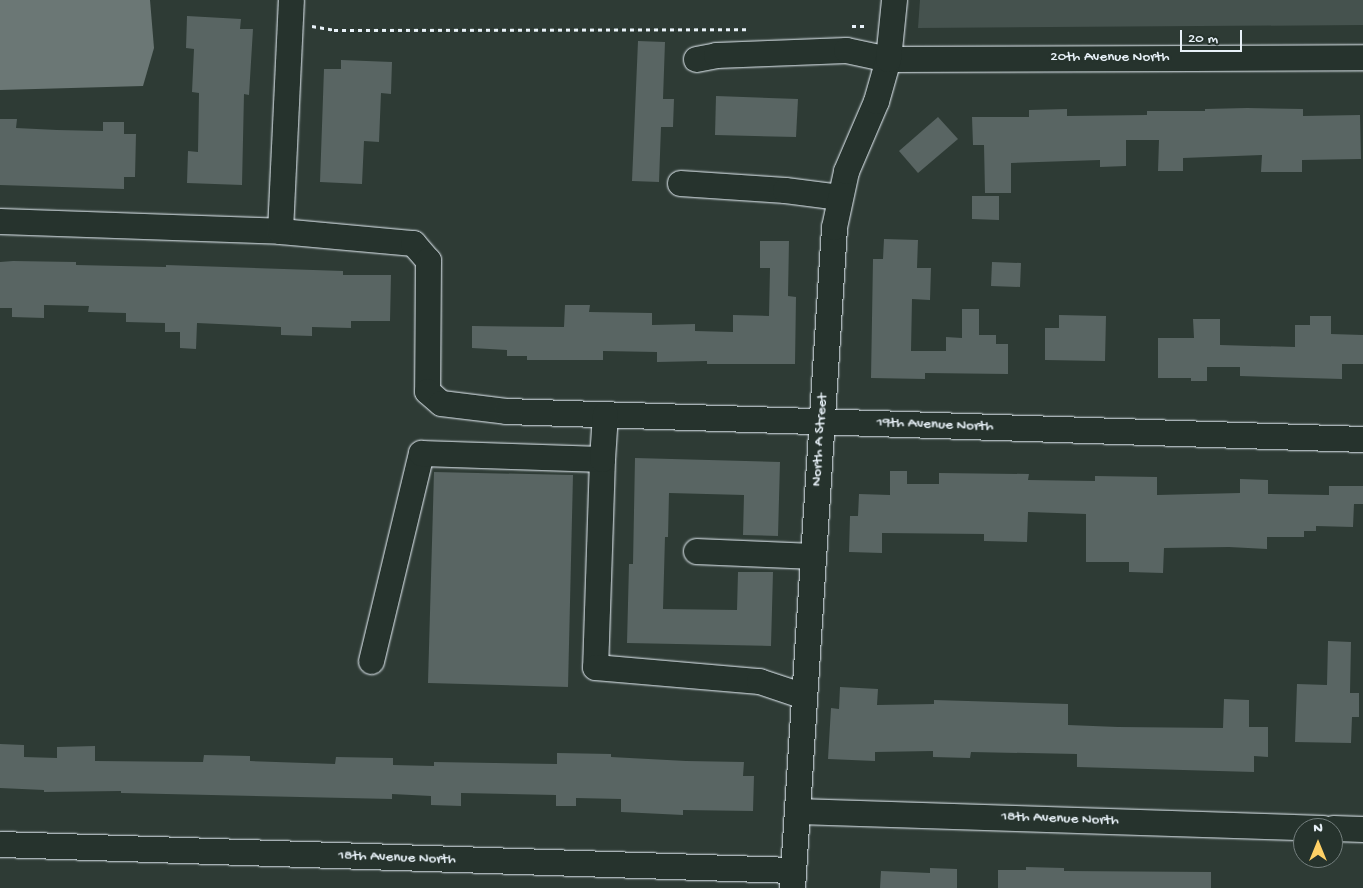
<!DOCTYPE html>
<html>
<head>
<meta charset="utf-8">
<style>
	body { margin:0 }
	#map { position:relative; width:1363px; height:888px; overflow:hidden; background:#2e3b35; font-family:"Gochi Hand",sans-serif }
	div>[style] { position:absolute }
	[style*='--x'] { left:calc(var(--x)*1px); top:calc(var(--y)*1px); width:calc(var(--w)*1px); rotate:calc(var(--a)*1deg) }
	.green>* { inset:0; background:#45524e }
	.water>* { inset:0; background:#6b7775 }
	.building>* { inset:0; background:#596563 }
	.path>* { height:3px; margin-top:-1.5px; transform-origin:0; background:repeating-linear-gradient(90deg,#e8f1f8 0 4px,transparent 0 8px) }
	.roads { filter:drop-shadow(0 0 1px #e8f1f8) drop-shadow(0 0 1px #e8f1f8) }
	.minor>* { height:25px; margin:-12.5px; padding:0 12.5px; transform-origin:12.5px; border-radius:12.5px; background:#26332d }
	span { translate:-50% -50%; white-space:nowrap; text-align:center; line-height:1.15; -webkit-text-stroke:4.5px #26332d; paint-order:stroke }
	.street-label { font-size:15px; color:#e8f1f8 }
	.north { position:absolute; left:1293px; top:818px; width:50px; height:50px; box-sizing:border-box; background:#26332d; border:1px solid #747f7e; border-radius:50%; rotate:0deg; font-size:14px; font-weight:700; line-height:20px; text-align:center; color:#e8f1f8 }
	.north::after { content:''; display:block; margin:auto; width:18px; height:22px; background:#ffd166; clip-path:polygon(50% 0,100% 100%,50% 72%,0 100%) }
	.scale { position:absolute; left:1180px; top:30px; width:62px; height:22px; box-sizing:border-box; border:2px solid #e8f1f8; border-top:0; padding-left:6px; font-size:15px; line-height:18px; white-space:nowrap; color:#e8f1f8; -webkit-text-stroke:4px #26332d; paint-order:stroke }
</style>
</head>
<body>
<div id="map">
	<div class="green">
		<div style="clip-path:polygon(920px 0,1363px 0,1363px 25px,918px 28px)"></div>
	</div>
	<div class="water">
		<div style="clip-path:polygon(0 0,150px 0,154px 48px,143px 86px,0 90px)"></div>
	</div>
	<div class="building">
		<div style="clip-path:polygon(187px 16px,241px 19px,240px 29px,253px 29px,249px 95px,244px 94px,242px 185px,187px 183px,188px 151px,198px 152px,199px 93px,192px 92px,194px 49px,186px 48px)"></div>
		<div style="clip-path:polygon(638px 41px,665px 42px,663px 99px,674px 99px,673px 127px,661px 127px,659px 182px,632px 181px)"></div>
		<div style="clip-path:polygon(341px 60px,392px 62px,391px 94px,381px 93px,379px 142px,364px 141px,362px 184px,320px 182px,324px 69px,341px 69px)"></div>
		<div style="clip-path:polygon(716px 96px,798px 99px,796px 137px,715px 135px)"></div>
		<div style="clip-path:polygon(1247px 108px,1303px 109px,1303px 116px,1360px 115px,1361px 159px,1302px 160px,1302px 172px,1261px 172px,1262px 155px,1183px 158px,1183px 171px,1158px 171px,1159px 140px,1126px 140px,1126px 166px,1100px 167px,1100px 160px,1011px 163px,1011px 193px,985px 193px,984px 145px,973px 145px,972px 117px,1029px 117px,1029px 110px,1067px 109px,1067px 116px,1147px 115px,1147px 111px,1205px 111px,1205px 109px)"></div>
		<div style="clip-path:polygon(938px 117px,958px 139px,918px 173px,899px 151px)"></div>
		<div style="clip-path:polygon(0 119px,17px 119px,16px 128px,57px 130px,103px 131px,103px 122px,124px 122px,124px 134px,136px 134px,135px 177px,124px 177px,124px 189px,0 185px)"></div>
		<div style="clip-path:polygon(972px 196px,999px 196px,999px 220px,972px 219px)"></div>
		<div style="clip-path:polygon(884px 239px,918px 240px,917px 268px,931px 268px,930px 300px,912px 299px,911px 351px,946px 351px,946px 337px,962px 338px,962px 309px,979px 309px,979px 335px,996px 335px,996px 344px,1008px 344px,1008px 374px,925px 373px,925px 379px,871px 378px,873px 259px,883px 259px)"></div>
		<div style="clip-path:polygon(760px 241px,789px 241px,788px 296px,796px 297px,795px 364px,707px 364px,707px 361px,657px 362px,657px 352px,603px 351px,603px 360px,527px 360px,527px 356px,507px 356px,507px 350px,472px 348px,472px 326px,564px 327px,565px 305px,590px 305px,589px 312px,652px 313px,652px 325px,695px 324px,695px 331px,733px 332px,733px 315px,769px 316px,770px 268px,760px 268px)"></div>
		<div style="clip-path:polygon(13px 261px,76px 262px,76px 265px,166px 267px,166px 265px,343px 271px,343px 275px,391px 275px,390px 321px,351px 321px,351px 328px,312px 327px,312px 336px,281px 335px,281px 327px,197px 323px,196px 349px,180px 348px,180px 332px,165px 332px,165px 323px,126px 322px,126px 313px,88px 312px,89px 306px,44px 305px,44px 318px,12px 317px,12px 308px,0 308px,0 262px)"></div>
		<div style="clip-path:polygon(992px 262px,1021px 263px,1020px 287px,991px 286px)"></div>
		<div style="clip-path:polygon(1059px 315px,1106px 316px,1105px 361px,1045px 360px,1045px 328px,1059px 328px)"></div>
		<div style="clip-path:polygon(1310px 316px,1331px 316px,1331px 334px,1363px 335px,1363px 364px,1342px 364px,1342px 379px,1240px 376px,1240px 367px,1207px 367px,1207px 381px,1191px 381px,1191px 378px,1158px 378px,1158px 338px,1194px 338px,1193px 319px,1220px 319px,1220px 345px,1295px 347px,1295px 325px,1310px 325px)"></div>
		<div style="clip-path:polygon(635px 458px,780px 462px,778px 536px,743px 535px,744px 495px,669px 493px,668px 537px,665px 537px,663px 609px,737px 610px,738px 572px,773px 572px,771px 646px,627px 643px,629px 564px,633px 564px)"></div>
		<div style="clip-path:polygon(890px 471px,907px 471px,907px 484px,939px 484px,939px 473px,1029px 474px,1028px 480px,1095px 481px,1095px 476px,1157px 477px,1157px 495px,1240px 493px,1240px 479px,1268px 480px,1268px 494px,1329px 495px,1329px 486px,1363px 486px,1363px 504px,1354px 504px,1353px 527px,1316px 526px,1316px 531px,1304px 531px,1304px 537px,1267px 537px,1267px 549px,1229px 547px,1164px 548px,1163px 573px,1129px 572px,1129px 562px,1086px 562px,1086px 514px,1028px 512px,1027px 542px,984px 541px,984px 534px,882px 533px,882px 553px,849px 552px,850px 516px,858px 516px,859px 494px,890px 495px)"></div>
		<div style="clip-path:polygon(434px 472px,573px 475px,568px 687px,428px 683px)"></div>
		<div style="clip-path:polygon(1328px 641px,1351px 642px,1350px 693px,1359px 693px,1359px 717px,1352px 717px,1351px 743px,1295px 742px,1297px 684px,1327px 685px)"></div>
		<div style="clip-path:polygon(840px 687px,878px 689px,877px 705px,934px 704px,934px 700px,1068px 704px,1068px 725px,1118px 727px,1223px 728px,1224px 699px,1249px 700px,1249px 727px,1268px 727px,1268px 757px,1254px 756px,1254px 772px,1077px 767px,1077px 754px,971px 752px,970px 758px,933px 757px,933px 751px,875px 752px,875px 761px,828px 759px,831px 708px,839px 709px)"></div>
		<div style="clip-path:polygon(0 744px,24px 745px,24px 757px,57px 758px,57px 747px,95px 746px,95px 761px,203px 762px,204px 755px,250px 756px,250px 761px,335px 764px,336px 757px,393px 758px,393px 765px,434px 766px,434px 762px,557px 764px,557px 753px,611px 754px,611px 757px,686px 761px,744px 762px,743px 776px,754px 776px,753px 811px,683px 810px,683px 815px,621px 812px,621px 799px,576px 798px,576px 806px,556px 806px,556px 795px,461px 793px,461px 806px,431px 805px,431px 796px,392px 794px,392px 799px,121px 793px,121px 791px,44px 792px,44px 790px,0 788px)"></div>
		<div style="clip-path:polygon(1026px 867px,1064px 868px,1064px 871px,1211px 872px,1211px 888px,998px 888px,998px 870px,1026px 870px)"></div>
		<div style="clip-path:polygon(930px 868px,957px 869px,957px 888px,880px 888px,881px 871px,930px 873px)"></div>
	</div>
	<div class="path">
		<div style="--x:312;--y:26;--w:22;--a:10"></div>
		<div style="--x:334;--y:30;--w:414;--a:-0.1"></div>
		<div style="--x:852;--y:26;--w:16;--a:0"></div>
	</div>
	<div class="roads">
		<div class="minor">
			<div style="--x:696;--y:59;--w:20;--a:-11"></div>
			<div style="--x:716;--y:55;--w:130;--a:-2.2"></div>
			<div style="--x:846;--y:50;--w:43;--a:12.1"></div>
			<div style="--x:888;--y:59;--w:475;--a:-0.2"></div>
			<div style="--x:680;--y:183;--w:105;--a:3.8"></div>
			<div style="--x:785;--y:190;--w:55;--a:7.3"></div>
			<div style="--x:0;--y:221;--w:280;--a:2"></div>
			<div style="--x:280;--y:231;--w:134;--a:5.2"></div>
			<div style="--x:413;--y:243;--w:23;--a:49"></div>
			<div style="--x:428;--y:260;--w:131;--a:90.4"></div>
			<div style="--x:427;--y:391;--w:18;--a:41"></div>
			<div style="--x:441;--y:403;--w:65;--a:7"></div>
			<div style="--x:506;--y:411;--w:857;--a:1.87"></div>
			<div style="--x:280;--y:231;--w:231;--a:-87.3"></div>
			<div style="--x:602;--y:459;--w:208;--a:91.9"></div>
			<div style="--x:595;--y:667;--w:165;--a:4.9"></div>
			<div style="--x:759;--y:681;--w:47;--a:18.4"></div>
			<div style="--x:696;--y:551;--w:117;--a:2.4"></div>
			<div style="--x:371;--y:661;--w:214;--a:-76.5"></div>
			<div style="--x:421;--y:453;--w:181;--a:1.9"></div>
			<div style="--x:602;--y:459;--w:45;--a:-86.2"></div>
			<div style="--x:797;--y:811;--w:526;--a:1.85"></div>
			<div style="--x:1333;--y:828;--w:30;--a:2"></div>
			<div style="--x:0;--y:844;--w:793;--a:1.88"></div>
			<div style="--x:792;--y:888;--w:662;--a:-86.36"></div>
			<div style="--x:834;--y:227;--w:57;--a:-77.9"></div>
			<div style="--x:846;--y:171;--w:76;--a:-66.8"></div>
			<div style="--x:876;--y:101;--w:44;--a:-74.1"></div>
			<div style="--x:888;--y:59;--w:59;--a:-84.2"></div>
		</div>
	</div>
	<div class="street-label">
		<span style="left:1110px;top:58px">20th Avenue North</span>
		<span style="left:935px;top:425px;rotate:2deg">19th Avenue North</span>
		<span style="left:820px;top:440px;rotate:-86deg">North A Street</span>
		<span style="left:1060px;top:819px;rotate:2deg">18th Avenue North</span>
		<span style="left:397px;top:858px;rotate:2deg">18th Avenue North</span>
	</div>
	<div class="north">N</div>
	<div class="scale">20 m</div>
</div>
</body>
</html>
